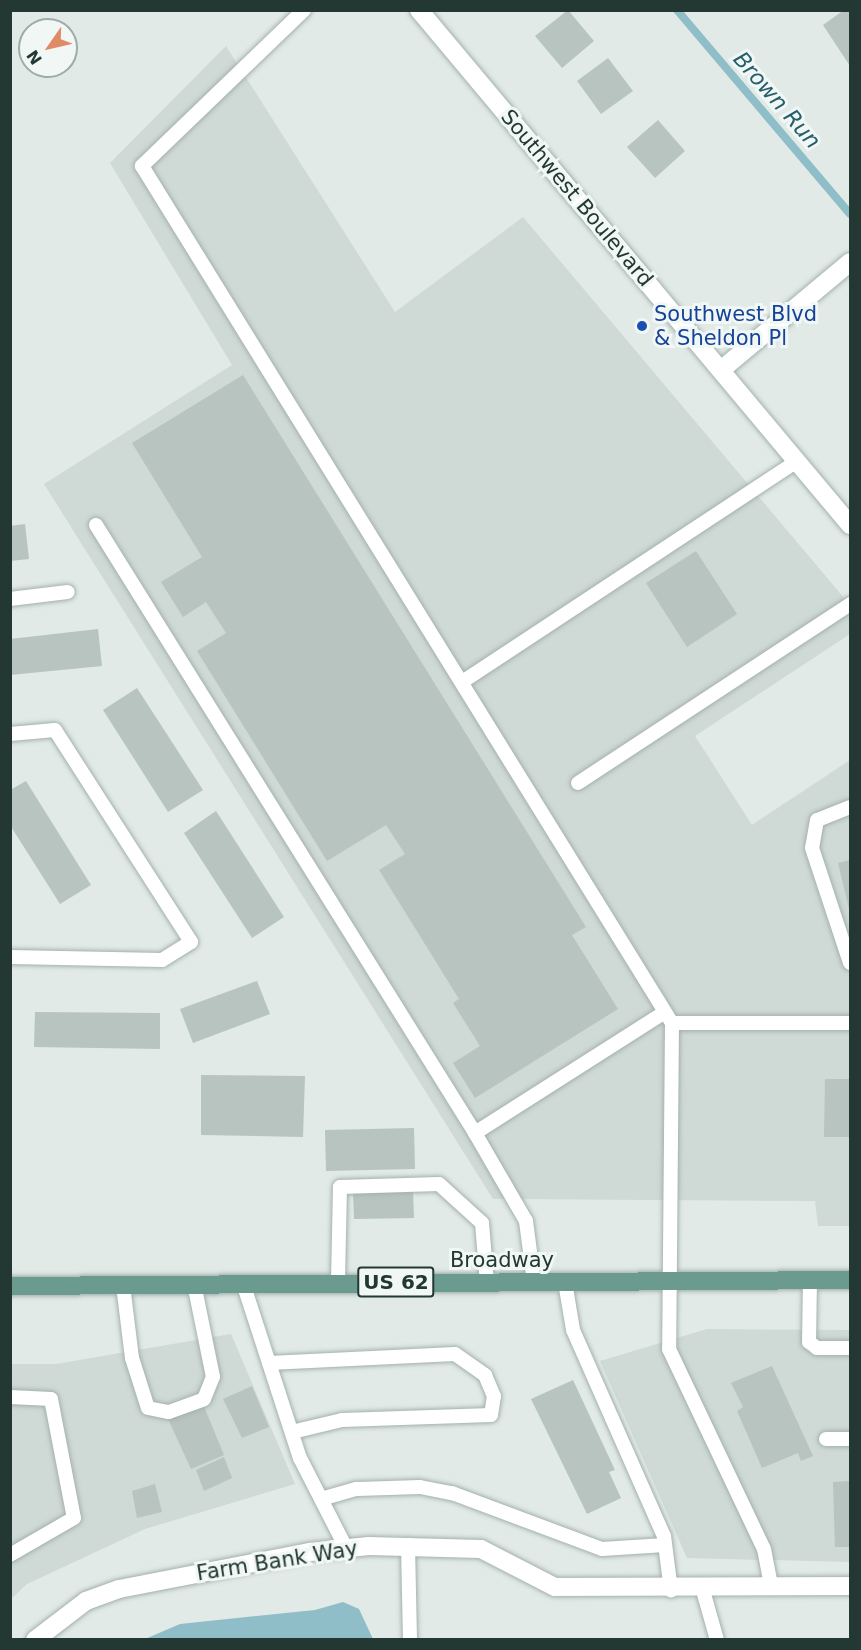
<!DOCTYPE html>
<html>
<head>
<meta charset="utf-8">
<style>
	body { margin:0 }
	#map { position:relative; width:861px; height:1650px; overflow:hidden; background:#e1eae6; font-family:"DejaVu Sans",sans-serif }
	div>[style] { position:absolute }
	[style*='--x'] { left:calc(var(--x)*1px); top:calc(var(--y)*1px); width:calc(var(--w)*1px); rotate:calc(var(--a)*1deg) }
	.built>* { inset:0; background:#cfd9d5 }
	.water>* { inset:0; background:#8fbdc8 }
	.stream>* { height:8px; margin:-4px; padding:0 4px; transform-origin:4px; border-radius:4px; background:#8fbdc8 }
	.building>* { inset:0; background:#b7c4bf }
	.roads { filter:drop-shadow(0 0 2px #a4b1ad) drop-shadow(0 0 2px #a4b1ad) }
	.service>* { height:14px; margin:-7px; padding:0 7px; transform-origin:7px; border-radius:7px; background:#fff }
	.minor>* { height:18px; margin:-9px; padding:0 9px; transform-origin:9px; border-radius:9px; background:#fff }
	.tertiary>* { height:18px; margin:-9px; padding:0 9px; transform-origin:9px; border-radius:9px; background:#fff }
	.primary>* { height:18px; margin:-9px; padding:0 9px; transform-origin:9px; border-radius:9px; background:#6b9a8f }
	.dots>* { width:16px; height:16px; translate:-50% -50%; box-sizing:border-box; border:3px solid #f1f7f4; border-radius:50% }
	span { translate:-50% -50%; white-space:nowrap; text-align:center; line-height:1.15; -webkit-text-stroke:6px #f1f7f4; paint-order:stroke }
	.shield-label span { padding:2px 4px; background:#f1f7f4; border:2px solid; border-radius:4px; -webkit-text-stroke-width:0 }
	.shield-label { font-size:20px; color:#233833; font-weight:700 }
	.street-label { font-size:21px; color:#233833 }
	.transit-label { font-size:21px; color:#164399 }
	.left { translate:0 -50%; text-align:left }
	.water-label { font-size:22px; color:#255e6c; font-style:italic }
	.frame { position:absolute; inset:0; border:12px solid #233833; pointer-events:none }
	.north { position:absolute; left:18px; top:18px; width:60px; height:60px; box-sizing:border-box; background:#f1f7f4; border:2px solid #9faba7; border-radius:50%; rotate:236deg; font-size:16px; font-weight:700; line-height:24px; text-align:center; color:#233833 }
	.north::after { content:''; display:block; margin:auto; width:21px; height:27px; background:#e18a67; clip-path:polygon(50% 0,100% 100%,50% 72%,0 100%) }
</style>
</head>
<body>
<div id="map">
	<div class="built">
		<div style="clip-path:polygon(226px 46px,395px 312px,523px 217px,850px 605px,850px 634px,695px 736px,752px 825px,850px 760px,850px 1226px,818px 1226px,815px 1201px,493px 1199px,44px 484px,232px 365px,110px 163px)"></div>
		<div style="clip-path:polygon(707px 1329px,850px 1330px,850px 1562px,687px 1558px,600px 1361px)"></div>
		<div style="clip-path:polygon(231px 1334px,295px 1484px,145px 1529px,27px 1584px,11px 1599px,11px 1364px,56px 1364px)"></div>
	</div>
	<div class="water">
		<div style="clip-path:polygon(343px 1602px,359px 1609px,373px 1639px,145px 1639px,180px 1624px,315px 1610px)"></div>
	</div>
	<div class="stream">
		<div style="--x:677;--y:10;--w:267;--a:49.7"></div>
	</div>
	<div class="building">
		<div style="clip-path:polygon(568px 10px,594px 41px,562px 68px,535px 36px)"></div>
		<div style="clip-path:polygon(844px 10px,850px 10px,850px 66px,823px 25px)"></div>
		<div style="clip-path:polygon(608px 58px,633px 91px,601px 114px,577px 81px)"></div>
		<div style="clip-path:polygon(658px 120px,685px 151px,655px 178px,627px 147px)"></div>
		<div style="clip-path:polygon(243px 375px,586px 927px,572px 935px,618px 1009px,475px 1098px,453px 1063px,480px 1046px,453px 1003px,459px 999px,379px 870px,405px 854px,386px 825px,327px 861px,197px 651px,226px 633px,206px 602px,183px 617px,161px 582px,202px 557px,132px 443px)"></div>
		<div style="clip-path:polygon(25px 524px,29px 559px,10px 561px,10px 526px)"></div>
		<div style="clip-path:polygon(696px 551px,737px 614px,687px 647px,646px 583px)"></div>
		<div style="clip-path:polygon(98px 629px,102px 666px,10px 675px,10px 639px)"></div>
		<div style="clip-path:polygon(137px 688px,203px 790px,168px 812px,103px 710px)"></div>
		<div style="clip-path:polygon(26px 781px,91px 885px,60px 904px,10px 825px,10px 790px)"></div>
		<div style="clip-path:polygon(216px 811px,284px 917px,252px 938px,184px 833px)"></div>
		<div style="clip-path:polygon(850px 860px,850px 913px,838px 863px)"></div>
		<div style="clip-path:polygon(257px 981px,270px 1014px,193px 1043px,180px 1009px)"></div>
		<div style="clip-path:polygon(35px 1012px,160px 1013px,160px 1049px,34px 1047px)"></div>
		<div style="clip-path:polygon(201px 1075px,305px 1076px,303px 1137px,201px 1135px)"></div>
		<div style="clip-path:polygon(825px 1079px,850px 1079px,850px 1137px,824px 1137px)"></div>
		<div style="clip-path:polygon(414px 1128px,415px 1169px,326px 1171px,325px 1130px)"></div>
		<div style="clip-path:polygon(413px 1190px,414px 1218px,354px 1219px,353px 1192px)"></div>
		<div style="clip-path:polygon(772px 1366px,813px 1456px,801px 1461px,798px 1453px,762px 1468px,737px 1411px,743px 1407px,731px 1383px)"></div>
		<div style="clip-path:polygon(573px 1380px,615px 1470px,609px 1472px,621px 1498px,587px 1514px,531px 1399px)"></div>
		<div style="clip-path:polygon(252px 1386px,269px 1427px,242px 1438px,223px 1399px)"></div>
		<div style="clip-path:polygon(203px 1404px,224px 1455px,191px 1469px,168px 1419px)"></div>
		<div style="clip-path:polygon(224px 1457px,232px 1478px,204px 1491px,196px 1470px)"></div>
		<div style="clip-path:polygon(850px 1481px,850px 1547px,835px 1547px,833px 1482px)"></div>
		<div style="clip-path:polygon(155px 1484px,162px 1512px,137px 1518px,132px 1491px)"></div>
	</div>
	<div class="roads">
		<div class="service">
			<div style="--x:304;--y:10;--w:225;--a:136.1"></div>
			<div style="--x:142;--y:166;--w:1008;--a:58.27"></div>
			<div style="--x:672;--y:1023;--w:178;--a:0"></div>
			<div style="--x:96;--y:525;--w:716;--a:58.06"></div>
			<div style="--x:10;--y:599;--w:58;--a:-6.9"></div>
			<div style="--x:462;--y:682;--w:401;--a:-33.4"></div>
			<div style="--x:10;--y:734;--w:45;--a:-5.1"></div>
			<div style="--x:55;--y:730;--w:252;--a:57.3"></div>
			<div style="--x:191;--y:942;--w:34;--a:148"></div>
			<div style="--x:162;--y:960;--w:152;--a:-178.9"></div>
			<div style="--x:578;--y:783;--w:326;--a:-33.3"></div>
			<div style="--x:850;--y:807;--w:35;--a:158"></div>
			<div style="--x:817;--y:820;--w:28;--a:100"></div>
			<div style="--x:812;--y:848;--w:121;--a:71.7"></div>
			<div style="--x:672;--y:1023;--w:326;--a:90.5"></div>
			<div style="--x:669;--y:1349;--w:221;--a:64.6"></div>
			<div style="--x:764;--y:1549;--w:38;--a:79"></div>
			<div style="--x:810;--y:1280;--w:62;--a:90.9"></div>
			<div style="--x:809;--y:1342;--w:10;--a:37"></div>
			<div style="--x:817;--y:1348;--w:33;--a:0"></div>
			<div style="--x:338;--y:1282;--w:95;--a:-88.8"></div>
			<div style="--x:340;--y:1187;--w:99;--a:-1.7"></div>
			<div style="--x:439;--y:1184;--w:58;--a:42.2"></div>
			<div style="--x:482;--y:1223;--w:59;--a:85.2"></div>
			<div style="--x:534;--y:1282;--w:62;--a:-97.5"></div>
			<div style="--x:526;--y:1221;--w:102;--a:-120.1"></div>
			<div style="--x:475;--y:1133;--w:225;--a:-32.5"></div>
			<div style="--x:565;--y:1282;--w:49;--a:80.5"></div>
			<div style="--x:573;--y:1330;--w:225;--a:66.2"></div>
			<div style="--x:664;--y:1536;--w:55;--a:82.7"></div>
			<div style="--x:243;--y:1283;--w:184;--a:72"></div>
			<div style="--x:300;--y:1458;--w:103;--a:62.9"></div>
			<div style="--x:123;--y:1285;--w:74;--a:83"></div>
			<div style="--x:132;--y:1358;--w:52;--a:72.3"></div>
			<div style="--x:148;--y:1408;--w:21;--a:11"></div>
			<div style="--x:169;--y:1412;--w:37;--a:-20"></div>
			<div style="--x:204;--y:1399;--w:24;--a:-68"></div>
			<div style="--x:213;--y:1377;--w:95;--a:-101.5"></div>
			<div style="--x:269;--y:1363;--w:186;--a:-2.8"></div>
			<div style="--x:455;--y:1354;--w:37;--a:35"></div>
			<div style="--x:485;--y:1375;--w:23;--a:67"></div>
			<div style="--x:494;--y:1396;--w:19;--a:99"></div>
			<div style="--x:491;--y:1415;--w:149;--a:178.1"></div>
			<div style="--x:342;--y:1420;--w:51;--a:166.5"></div>
			<div style="--x:10;--y:1397;--w:41;--a:2.8"></div>
			<div style="--x:51;--y:1399;--w:121;--a:79.1"></div>
			<div style="--x:74;--y:1518;--w:74;--a:150"></div>
			<div style="--x:826;--y:1439;--w:24;--a:0"></div>
			<div style="--x:321;--y:1499;--w:37;--a:-16"></div>
			<div style="--x:357;--y:1489;--w:63;--a:-1.8"></div>
			<div style="--x:420;--y:1487;--w:33;--a:11"></div>
			<div style="--x:452;--y:1493;--w:160;--a:20.5"></div>
			<div style="--x:602;--y:1549;--w:63;--a:-3.6"></div>
			<div style="--x:408;--y:1545;--w:95;--a:88.8"></div>
			<div style="--x:702;--y:1587;--w:55;--a:74.2"></div>
		</div>
		<div class="minor">
			<div style="--x:721;--y:370;--w:168;--a:-39.9"></div>
			<div style="--x:35;--y:1640;--w:64;--a:-37.4"></div>
			<div style="--x:86;--y:1601;--w:35;--a:-20"></div>
			<div style="--x:119;--y:1589;--w:195;--a:-11"></div>
			<div style="--x:310;--y:1552;--w:59;--a:-5.8"></div>
			<div style="--x:369;--y:1546;--w:112;--a:1.5"></div>
			<div style="--x:481;--y:1549;--w:83;--a:27.2"></div>
			<div style="--x:555;--y:1587;--w:295;--a:-0.2"></div>
		</div>
		<div class="tertiary">
			<div style="--x:419;--y:10;--w:672;--a:50.07"></div>
		</div>
		<div class="primary">
			<div style="--x:10;--y:1286;--w:840;--a:-0.41"></div>
		</div>
	</div>
	<div class="dots">
		<div style="left:642px;top:326px;background:#1a4fb4"></div>
	</div>
	<div class="shield-label">
		<span style="left:396px;top:1282px">US 62</span>
	</div>
	<div class="street-label">
		<span style="left:577px;top:198px;rotate:50deg">Southwest Boulevard</span>
		<span style="left:502px;top:1260px">Broadway</span>
		<span style="left:277px;top:1561px;rotate:-9deg">Farm Bank Way</span>
	</div>
	<div class="transit-label">
		<span class="left" style="left:654px;top:326px">Southwest Blvd<br>&amp; Sheldon Pl</span>
	</div>
	<div class="water-label">
		<span style="left:777px;top:100px;rotate:49deg">Brown Run</span>
	</div>
	<div class="frame"></div>
	<div class="north">N</div>
</div>
</body>
</html>
